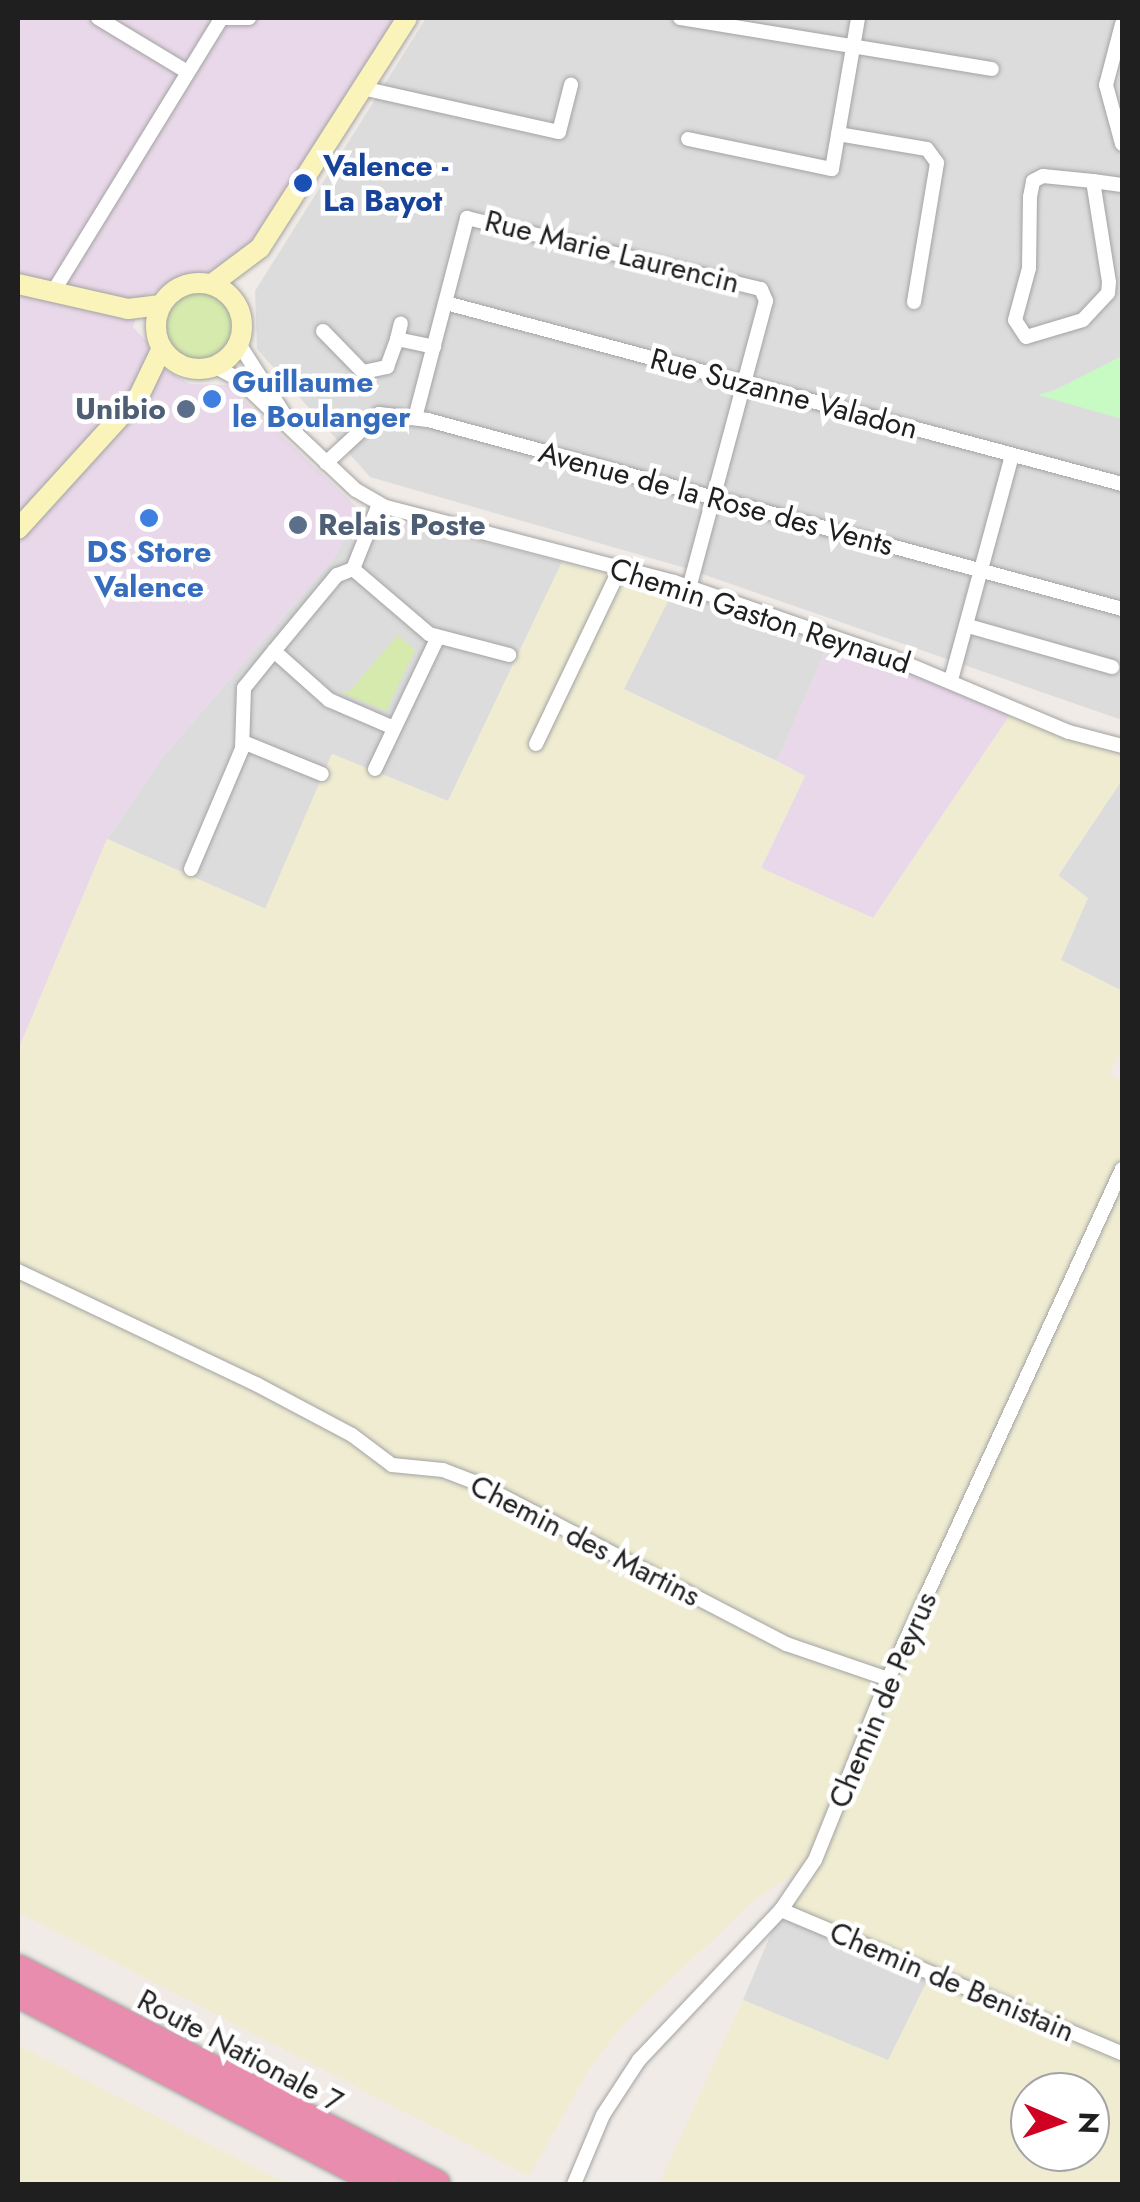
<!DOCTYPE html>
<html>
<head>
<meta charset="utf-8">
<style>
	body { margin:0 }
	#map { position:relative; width:1140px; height:2202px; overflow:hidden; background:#f0ebe6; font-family:Jost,sans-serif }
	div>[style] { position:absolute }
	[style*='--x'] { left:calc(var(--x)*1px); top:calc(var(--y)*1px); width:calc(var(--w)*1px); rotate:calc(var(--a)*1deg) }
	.residential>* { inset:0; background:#dddcdd }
	.industrial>* { inset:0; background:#e9d8e9 }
	.farmland>* { inset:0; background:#efecd1 }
	.grass>* { inset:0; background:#d5eaac }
	.round { border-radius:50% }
	.park>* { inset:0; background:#c8fac3 }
	.roads { filter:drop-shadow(0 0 2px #a3a3a3) drop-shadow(0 0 2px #a3a3a3) }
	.street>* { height:14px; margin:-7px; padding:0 7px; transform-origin:7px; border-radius:7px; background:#fff }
	.secondary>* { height:20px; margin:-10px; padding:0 10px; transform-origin:10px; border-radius:10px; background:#faf3ba }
	.secondary>.ring { margin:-10px; padding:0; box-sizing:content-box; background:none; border:20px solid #faf3ba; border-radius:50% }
	.highway>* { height:28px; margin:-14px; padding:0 14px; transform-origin:14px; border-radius:14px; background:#e88dad }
	.dots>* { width:28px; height:28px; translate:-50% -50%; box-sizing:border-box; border:5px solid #fff; border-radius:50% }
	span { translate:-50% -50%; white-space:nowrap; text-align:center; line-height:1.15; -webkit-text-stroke:9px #fff; paint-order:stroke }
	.transit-label { font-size:30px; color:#164399; font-weight:700 }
	.left { translate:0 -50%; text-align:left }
	.street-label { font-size:30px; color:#1f1f1f }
	.shop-label { font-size:30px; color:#366cbe; font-weight:700 }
	.service-label { font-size:30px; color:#4e5e75; font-weight:700 }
	.right { translate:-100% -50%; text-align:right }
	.frame { position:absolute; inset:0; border:20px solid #1f1f1f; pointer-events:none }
	.north { position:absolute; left:1010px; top:2072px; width:100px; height:100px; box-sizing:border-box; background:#fff; border:2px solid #a5a5a5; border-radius:50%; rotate:92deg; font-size:28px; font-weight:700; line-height:40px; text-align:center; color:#1f1f1f }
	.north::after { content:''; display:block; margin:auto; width:35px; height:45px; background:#cf0022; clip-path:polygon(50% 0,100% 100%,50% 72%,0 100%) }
</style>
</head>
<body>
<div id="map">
	<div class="residential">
		<div style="clip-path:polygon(426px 18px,1122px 18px,1122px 720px,685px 568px,370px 477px,257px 349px,255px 291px)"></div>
		<div style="clip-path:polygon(359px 509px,562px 562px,448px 801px,332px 754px,266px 909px,107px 839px,162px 758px,334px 558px)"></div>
		<div style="clip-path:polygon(673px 591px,829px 643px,777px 761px,623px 689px)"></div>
		<div style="clip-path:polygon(1122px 780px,1122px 991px,1061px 960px,1058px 876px)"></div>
		<div style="clip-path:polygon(781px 1910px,930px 1975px,888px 2061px,743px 2000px)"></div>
	</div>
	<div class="industrial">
		<div style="clip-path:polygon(18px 18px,397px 18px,253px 249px,221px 273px,196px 273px,144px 296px,133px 327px,148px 343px,150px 361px,190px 384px,228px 385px,359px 509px,334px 558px,162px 758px,107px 839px,18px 1050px)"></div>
		<div style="clip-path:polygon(829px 643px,886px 657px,1012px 712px,873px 918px,761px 868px,805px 776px,777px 761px)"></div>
	</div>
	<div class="farmland">
		<div style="clip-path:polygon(evenodd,562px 562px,673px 591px,624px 689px,805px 776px,761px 868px,873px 918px,1012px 712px,1122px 750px,1122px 780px,1058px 875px,1088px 898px,1061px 960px,1122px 991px,1122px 1049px,1109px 1074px,1122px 1081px,1122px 2184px,659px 2184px,743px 2000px,888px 2060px,930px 1976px,781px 1910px,813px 1862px,757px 1898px,626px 2021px,591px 2066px,529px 2176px,18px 1912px,18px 1050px,107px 839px,265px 909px,332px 754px,448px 801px,562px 562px,1030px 2092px,1090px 2092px,1090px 2152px,1030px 2152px,1030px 2092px)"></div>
		<div style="clip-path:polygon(18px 2045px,263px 2172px,289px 2184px,18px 2184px)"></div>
	</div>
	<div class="grass">
		<div class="round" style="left:165px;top:290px;width:70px;height:70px"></div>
		<div style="clip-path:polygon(398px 635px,415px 650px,386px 711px,340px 692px,349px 692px)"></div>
	</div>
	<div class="park">
		<div style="clip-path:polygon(1122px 356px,1122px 419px,1038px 395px,1055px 390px)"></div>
	</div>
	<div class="roads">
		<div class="street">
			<div style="--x:98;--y:18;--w:103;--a:31.1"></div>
			<div style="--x:219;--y:18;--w:30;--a:0"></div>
			<div style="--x:680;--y:18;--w:316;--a:9.3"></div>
			<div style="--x:1122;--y:24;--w:63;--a:104.7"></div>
			<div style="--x:1106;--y:85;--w:61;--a:74.8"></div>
			<div style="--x:362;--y:88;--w:202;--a:12.6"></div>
			<div style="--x:559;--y:132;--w:49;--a:-75.7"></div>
			<div style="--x:838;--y:134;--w:90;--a:9.6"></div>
			<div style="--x:927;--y:149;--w:17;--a:54"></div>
			<div style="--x:937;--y:163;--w:141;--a:99.4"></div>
			<div style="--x:688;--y:139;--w:147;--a:11.8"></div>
			<div style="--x:832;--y:169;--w:153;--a:-80.2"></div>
			<div style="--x:1043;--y:176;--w:50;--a:5.7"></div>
			<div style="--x:1093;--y:181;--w:102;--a:81"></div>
			<div style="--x:1109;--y:282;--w:11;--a:95"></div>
			<div style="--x:1108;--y:293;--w:37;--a:133"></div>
			<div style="--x:1083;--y:320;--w:59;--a:163.4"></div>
			<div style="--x:1026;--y:337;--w:20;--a:-123"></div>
			<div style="--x:1015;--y:320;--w:54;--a:-74.9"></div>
			<div style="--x:1029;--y:268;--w:71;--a:-89.2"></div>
			<div style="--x:1030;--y:197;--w:16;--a:-79"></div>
			<div style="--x:1033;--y:181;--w:11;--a:-27"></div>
			<div style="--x:1093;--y:181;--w:29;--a:8"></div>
			<div style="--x:53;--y:292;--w:321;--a:-58.4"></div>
			<div style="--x:446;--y:303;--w:700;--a:14.99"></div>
			<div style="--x:323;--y:331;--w:57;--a:45.7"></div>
			<div style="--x:363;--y:372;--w:25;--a:-12"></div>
			<div style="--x:387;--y:367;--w:30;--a:-70"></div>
			<div style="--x:397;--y:339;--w:38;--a:12"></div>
			<div style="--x:397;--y:339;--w:16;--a:-76"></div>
			<div style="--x:239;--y:344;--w:107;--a:57.2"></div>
			<div style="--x:214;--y:366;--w:26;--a:28"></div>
			<div style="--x:237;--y:378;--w:163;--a:43.3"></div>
			<div style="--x:356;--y:490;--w:34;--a:30"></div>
			<div style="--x:386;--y:507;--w:298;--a:14.6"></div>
			<div style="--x:674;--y:582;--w:226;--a:19.1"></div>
			<div style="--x:888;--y:656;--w:196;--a:22.8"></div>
			<div style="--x:1069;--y:732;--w:55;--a:14.8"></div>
			<div style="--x:415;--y:418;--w:207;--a:-75.4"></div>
			<div style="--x:467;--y:218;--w:302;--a:13.6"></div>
			<div style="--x:761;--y:289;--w:13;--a:67"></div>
			<div style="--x:766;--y:301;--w:297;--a:105"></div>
			<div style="--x:326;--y:463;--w:72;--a:-42.8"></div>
			<div style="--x:379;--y:414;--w:49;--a:7"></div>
			<div style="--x:428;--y:420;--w:719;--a:15.23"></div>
			<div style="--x:379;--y:504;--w:70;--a:111.8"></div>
			<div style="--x:353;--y:569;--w:100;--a:40.5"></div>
			<div style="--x:429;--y:634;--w:83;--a:14.7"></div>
			<div style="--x:353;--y:569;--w:17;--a:159"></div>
			<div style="--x:337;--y:575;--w:99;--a:129.7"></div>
			<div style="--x:274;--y:651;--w:74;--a:41.7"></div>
			<div style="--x:329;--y:700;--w:71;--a:23.3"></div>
			<div style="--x:968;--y:626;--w:150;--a:15.9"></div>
			<div style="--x:951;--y:680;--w:233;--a:-74.8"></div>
			<div style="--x:243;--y:742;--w:85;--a:22.1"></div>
			<div style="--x:536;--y:744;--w:194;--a:-64.4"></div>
			<div style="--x:375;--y:769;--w:146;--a:-64.5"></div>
			<div style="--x:191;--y:869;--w:130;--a:-67"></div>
			<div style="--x:242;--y:749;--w:61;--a:-88.1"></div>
			<div style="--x:244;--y:688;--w:48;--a:-51"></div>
			<div style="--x:18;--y:1271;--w:263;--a:25.4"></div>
			<div style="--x:256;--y:1384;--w:109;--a:28"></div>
			<div style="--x:352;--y:1435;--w:50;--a:36.9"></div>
			<div style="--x:392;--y:1465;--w:51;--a:5.6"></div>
			<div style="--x:443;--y:1470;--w:34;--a:21"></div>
			<div style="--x:475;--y:1482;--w:351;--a:27.5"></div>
			<div style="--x:786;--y:1644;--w:108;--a:18.9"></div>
			<div style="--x:781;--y:1910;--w:370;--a:22.8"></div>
			<div style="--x:574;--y:2184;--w:75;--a:-67.2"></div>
			<div style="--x:603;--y:2115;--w:66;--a:-56.8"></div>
			<div style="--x:639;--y:2060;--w:207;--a:-46.6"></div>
			<div style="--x:781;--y:1910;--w:60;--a:-55.8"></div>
			<div style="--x:815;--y:1860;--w:195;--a:-68"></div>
			<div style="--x:888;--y:1679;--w:561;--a:-65.35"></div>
		</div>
		<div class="secondary">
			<div class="ring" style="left:156px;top:283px;width:66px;height:66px"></div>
			<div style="--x:18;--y:284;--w:113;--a:12.8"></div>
			<div style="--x:128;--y:309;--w:33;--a:-7"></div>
			<div style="--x:212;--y:284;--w:60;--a:-36.9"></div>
			<div style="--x:260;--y:248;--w:273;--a:-57.4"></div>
			<div style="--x:18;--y:529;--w:180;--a:-47.7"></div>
			<div style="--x:139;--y:396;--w:53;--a:-64.4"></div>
		</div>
		<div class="highway">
			<div style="--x:18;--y:1969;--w:470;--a:27.2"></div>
			<div style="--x:18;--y:1993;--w:413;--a:27.6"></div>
		</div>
	</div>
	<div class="dots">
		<div style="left:303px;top:183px;background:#1a4fb4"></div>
		<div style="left:212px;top:399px;background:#3f7fe0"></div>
		<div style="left:186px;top:409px;background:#5c6f8a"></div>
		<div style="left:149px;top:518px;background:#3f7fe0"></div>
		<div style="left:298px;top:525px;background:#5c6f8a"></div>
	</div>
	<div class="transit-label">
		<span class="left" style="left:323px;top:183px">Valence -<br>La Bayot</span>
	</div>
	<div class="street-label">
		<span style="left:612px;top:252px;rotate:14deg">Rue Marie Laurencin</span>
		<span style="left:784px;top:394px;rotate:15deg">Rue Suzanne Valadon</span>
		<span style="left:716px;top:499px;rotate:15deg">Avenue de la Rose des Vents</span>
		<span style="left:760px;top:616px;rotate:18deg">Chemin Gaston Reynaud</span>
		<span style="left:585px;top:1541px;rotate:27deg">Chemin des Martins</span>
		<span style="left:883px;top:1700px;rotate:-67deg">Chemin de Peyrus</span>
		<span style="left:952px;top:1982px;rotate:23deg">Chemin de Benistain</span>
		<span style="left:240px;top:2051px;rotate:28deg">Route Nationale 7</span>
	</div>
	<div class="shop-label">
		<span class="left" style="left:232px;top:399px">Guillaume<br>le Boulanger</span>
		<span style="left:149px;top:569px">DS Store<br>Valence</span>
	</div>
	<div class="service-label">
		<span class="right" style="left:166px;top:409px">Unibio</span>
		<span class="left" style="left:318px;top:525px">Relais Poste</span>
	</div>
	<div class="frame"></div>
	<div class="north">N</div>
</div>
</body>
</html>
